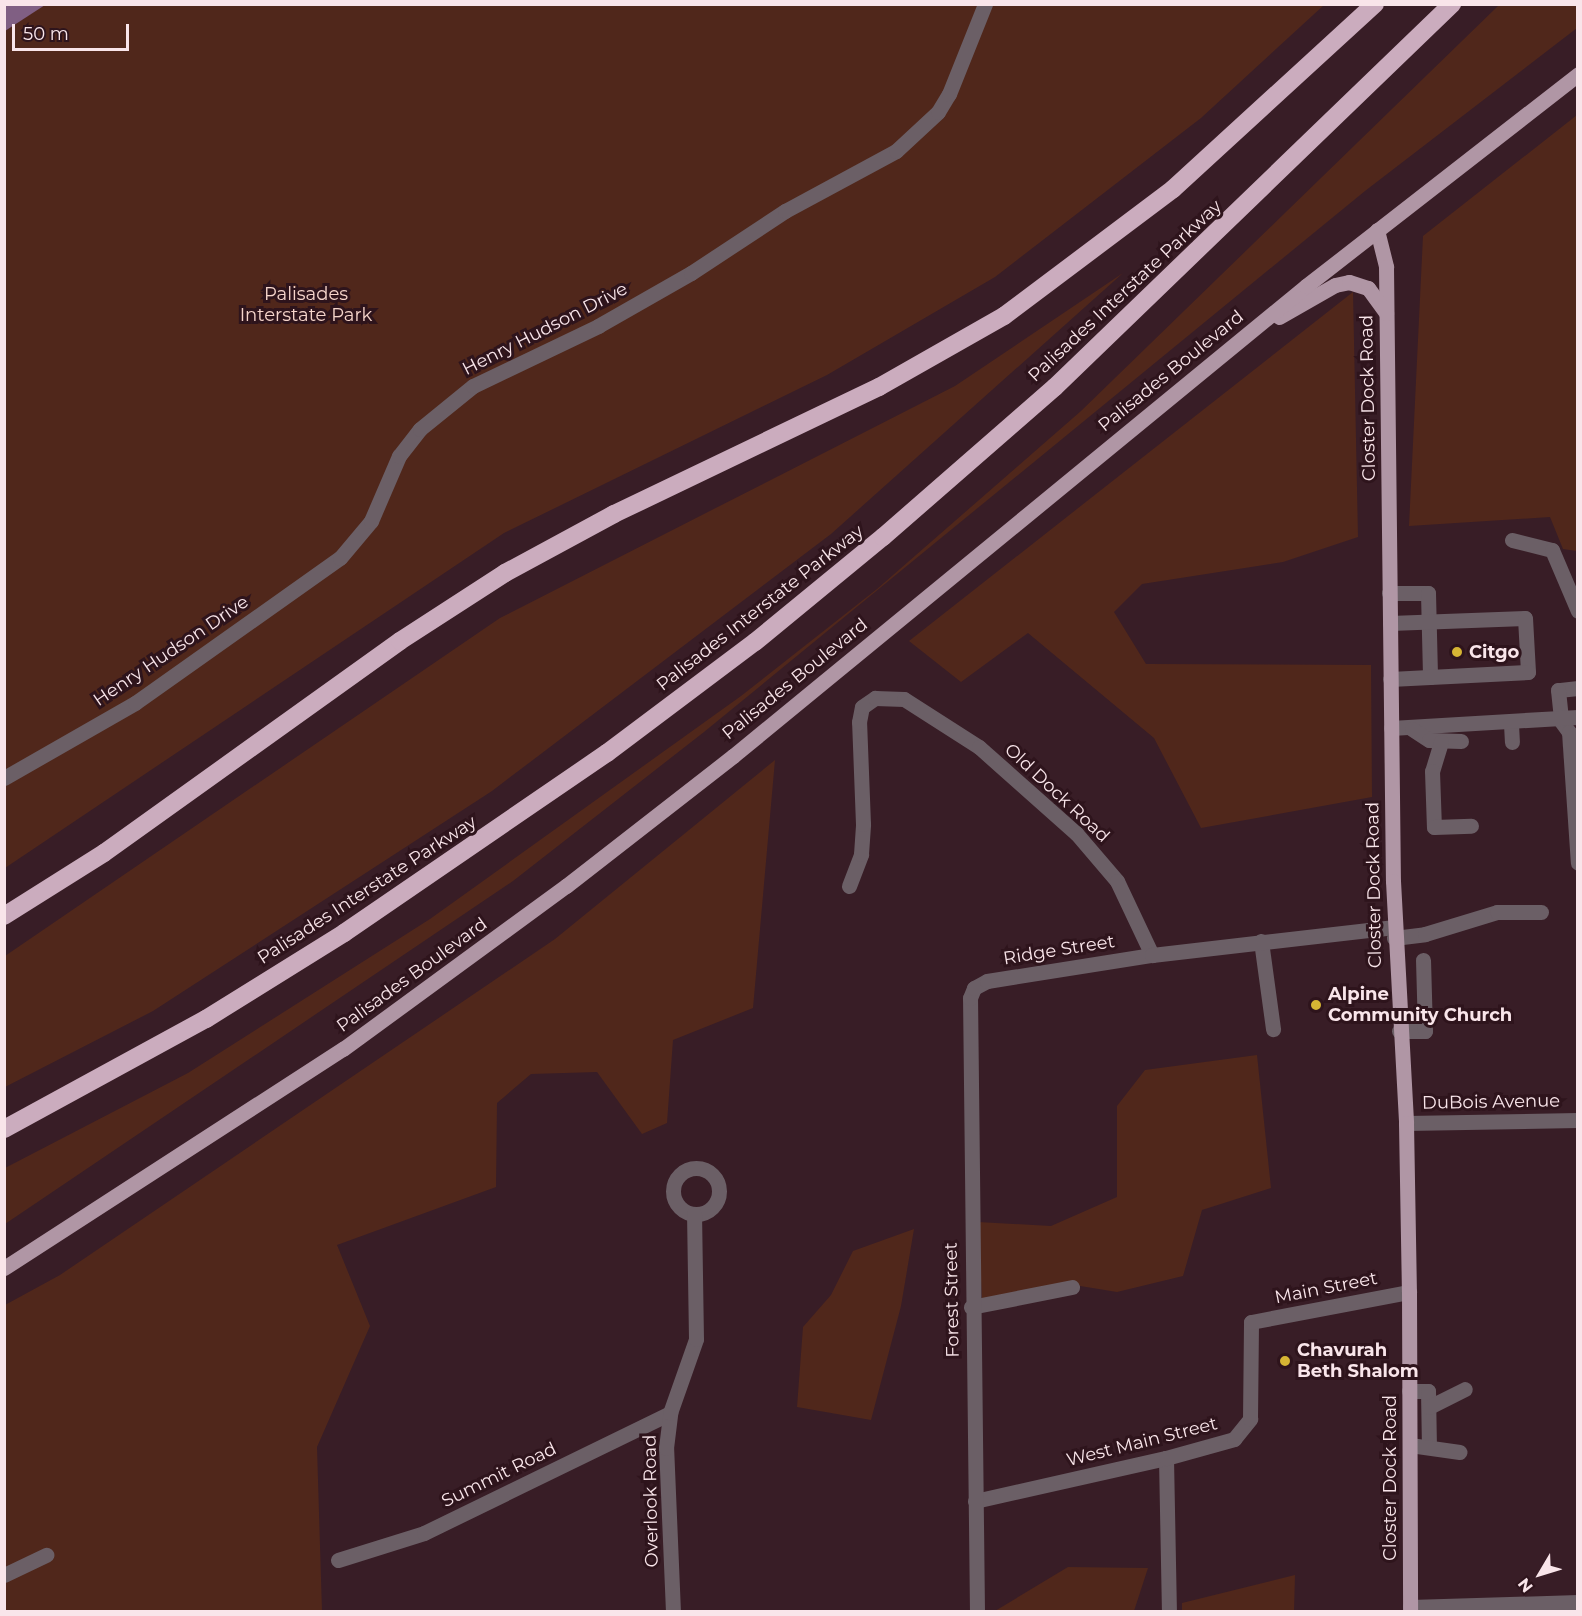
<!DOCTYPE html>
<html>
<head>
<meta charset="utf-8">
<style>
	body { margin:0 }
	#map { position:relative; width:1582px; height:1616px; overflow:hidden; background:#381d26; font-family:Montserrat,sans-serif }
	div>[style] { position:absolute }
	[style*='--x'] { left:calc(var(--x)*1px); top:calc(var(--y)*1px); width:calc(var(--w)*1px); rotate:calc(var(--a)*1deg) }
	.green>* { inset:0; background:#50271b }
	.water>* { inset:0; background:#805f83 }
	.minor>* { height:15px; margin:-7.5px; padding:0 7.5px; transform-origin:7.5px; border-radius:7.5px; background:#6b5f66 }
	.minor>.ring { margin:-7.5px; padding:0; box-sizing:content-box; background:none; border:15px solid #6b5f66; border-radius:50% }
	.major>* { height:15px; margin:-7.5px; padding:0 7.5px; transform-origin:7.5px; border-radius:7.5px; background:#b096a5 }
	.highway>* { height:18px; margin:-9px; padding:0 9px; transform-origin:9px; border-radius:9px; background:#cbacbe }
	.dots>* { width:16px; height:16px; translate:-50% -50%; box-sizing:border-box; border:3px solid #2e141c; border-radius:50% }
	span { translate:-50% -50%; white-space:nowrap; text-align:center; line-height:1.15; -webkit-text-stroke:6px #2e141c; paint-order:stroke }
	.street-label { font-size:18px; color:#f9e5ea }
	.park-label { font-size:18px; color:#f6d5cb }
	.poi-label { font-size:18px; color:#f9e5ea; font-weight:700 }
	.left { translate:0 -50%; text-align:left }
	.frame { position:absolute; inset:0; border:6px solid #f9e5ea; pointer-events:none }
	.north { position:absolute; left:1510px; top:1544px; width:60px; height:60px; -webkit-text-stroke:4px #2e141c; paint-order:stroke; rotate:232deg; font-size:16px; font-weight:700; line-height:24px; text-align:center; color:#f9e5ea }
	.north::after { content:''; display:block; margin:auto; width:21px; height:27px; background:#f9e5ea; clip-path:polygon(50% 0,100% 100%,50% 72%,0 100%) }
	.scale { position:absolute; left:12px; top:24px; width:117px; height:27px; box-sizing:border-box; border:3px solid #f9e5ea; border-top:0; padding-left:8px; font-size:18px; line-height:21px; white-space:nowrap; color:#f9e5ea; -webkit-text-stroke:4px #2e141c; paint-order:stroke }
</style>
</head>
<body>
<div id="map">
	<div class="green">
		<div style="clip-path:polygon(45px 4px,1324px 5px,1201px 118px,995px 277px,827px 375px,504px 533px,5px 868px,5px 31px)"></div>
		<div style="clip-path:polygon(1499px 5px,1577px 5px,1577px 28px,1365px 191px,704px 732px,513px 881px,5px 1224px,5px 1168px,188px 1073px,430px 919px,741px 696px,877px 589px,1081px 411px)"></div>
		<div style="clip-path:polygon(1577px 115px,1577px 551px,1563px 549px,1550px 517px,1409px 526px,1423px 236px)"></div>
		<div style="clip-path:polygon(1123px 273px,831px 534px,492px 791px,153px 1011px,5px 1087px,5px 956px,500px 618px,955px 386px)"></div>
		<div style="clip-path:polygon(1353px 292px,1358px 537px,1283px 562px,1142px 584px,1114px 612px,1146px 664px,1371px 665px,1372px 797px,1201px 828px,1154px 738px,1028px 633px,961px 682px,909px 641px)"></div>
		<div style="clip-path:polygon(775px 760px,753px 1008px,673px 1040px,667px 1123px,642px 1134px,597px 1072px,531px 1074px,497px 1103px,496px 1187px,337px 1245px,370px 1326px,317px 1447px,322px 1611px,5px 1612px,5px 1305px,60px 1275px,555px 939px)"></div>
		<div style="clip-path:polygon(1257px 1055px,1271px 1188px,1202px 1210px,1183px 1276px,1117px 1292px,1068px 1284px,982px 1300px,978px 1222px,1051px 1226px,1117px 1197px,1117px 1106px,1145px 1070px)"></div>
		<div style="clip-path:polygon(914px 1229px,901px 1306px,871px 1420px,797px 1407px,803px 1327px,831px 1295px,853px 1251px)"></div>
		<div style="clip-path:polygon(1068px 1567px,1148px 1568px,1134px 1611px,995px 1611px)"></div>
		<div style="clip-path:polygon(1295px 1575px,1294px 1611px,1182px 1611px,1182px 1603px)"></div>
	</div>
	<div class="water">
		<div style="clip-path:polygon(5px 4px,45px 4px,45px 5px,5px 31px)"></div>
	</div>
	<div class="minor">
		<div style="--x:1512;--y:540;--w:41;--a:14"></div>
		<div style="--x:1552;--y:550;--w:66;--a:66.9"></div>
		<div style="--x:1389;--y:593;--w:39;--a:0"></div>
		<div style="--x:1428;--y:593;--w:84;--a:88.6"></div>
		<div style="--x:1390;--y:623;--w:135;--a:-2.1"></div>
		<div style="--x:1525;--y:618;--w:54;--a:86.8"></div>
		<div style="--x:1528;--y:672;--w:138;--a:177.1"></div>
		<div style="--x:1578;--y:688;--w:20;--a:174"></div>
		<div style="--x:1558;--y:690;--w:31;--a:84"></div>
		<div style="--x:1561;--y:721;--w:14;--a:54"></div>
		<div style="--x:1569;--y:732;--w:131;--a:86.1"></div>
		<div style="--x:1511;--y:724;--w:18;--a:87"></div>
		<div style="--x:1391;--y:728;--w:187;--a:-3.4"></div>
		<div style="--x:1412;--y:729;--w:20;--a:33"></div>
		<div style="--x:1429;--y:740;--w:32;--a:2"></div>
		<div style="--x:1441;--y:742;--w:30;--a:107"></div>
		<div style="--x:1432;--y:771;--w:56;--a:88"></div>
		<div style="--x:1434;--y:827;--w:37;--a:-2"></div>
		<div style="--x:4;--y:778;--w:151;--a:-29.8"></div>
		<div style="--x:135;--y:703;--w:251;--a:-35.3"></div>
		<div style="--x:340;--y:558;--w:48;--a:-50"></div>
		<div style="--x:371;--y:521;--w:71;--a:-66.7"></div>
		<div style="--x:399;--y:456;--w:34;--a:-52"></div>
		<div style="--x:420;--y:429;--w:68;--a:-39.1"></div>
		<div style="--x:473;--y:386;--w:139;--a:-25.6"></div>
		<div style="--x:598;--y:326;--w:107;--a:-29.7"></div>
		<div style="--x:691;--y:273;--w:113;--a:-33.4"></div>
		<div style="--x:785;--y:211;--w:126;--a:-28.4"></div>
		<div style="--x:896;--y:151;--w:57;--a:-42.9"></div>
		<div style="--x:938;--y:112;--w:21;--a:-59"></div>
		<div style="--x:949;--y:94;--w:97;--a:-68.2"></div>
		<div style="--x:849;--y:886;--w:34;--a:-69"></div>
		<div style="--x:861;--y:854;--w:30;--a:-86"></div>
		<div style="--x:863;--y:824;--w:102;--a:-92.2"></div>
		<div style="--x:859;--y:722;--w:15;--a:-79"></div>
		<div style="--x:862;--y:707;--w:16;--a:-35"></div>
		<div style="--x:875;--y:698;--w:29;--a:2"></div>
		<div style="--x:904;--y:699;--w:89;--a:32.6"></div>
		<div style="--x:979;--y:747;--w:130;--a:41.6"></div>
		<div style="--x:1076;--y:833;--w:63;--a:49.5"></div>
		<div style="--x:1117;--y:881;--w:82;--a:64.7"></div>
		<div style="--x:1394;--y:938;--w:31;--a:-7"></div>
		<div style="--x:1425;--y:934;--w:75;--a:-17"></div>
		<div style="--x:1497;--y:912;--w:44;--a:0"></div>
		<div style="--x:1261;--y:941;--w:89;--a:82.2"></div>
		<div style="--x:1399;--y:1031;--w:26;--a:0"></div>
		<div style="--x:1425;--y:1031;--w:71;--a:-91.6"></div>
		<div style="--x:1406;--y:1123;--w:172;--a:-1"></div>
		<div class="ring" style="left:673px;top:1168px;width:31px;height:31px"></div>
		<div style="--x:971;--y:1307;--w:103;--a:-11.2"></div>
		<div style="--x:1409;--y:1391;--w:19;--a:0"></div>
		<div style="--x:1428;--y:1391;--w:56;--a:89"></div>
		<div style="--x:1429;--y:1407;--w:40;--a:-26.6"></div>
		<div style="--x:1410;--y:1445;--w:50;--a:8"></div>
		<div style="--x:1166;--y:1458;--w:154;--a:88.9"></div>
		<div style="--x:975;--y:1501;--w:196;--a:-12.7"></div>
		<div style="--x:1166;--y:1458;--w:71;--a:-15.6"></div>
		<div style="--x:1234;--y:1439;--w:26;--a:-51"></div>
		<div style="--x:1250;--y:1419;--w:97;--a:-89.4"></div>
		<div style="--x:1251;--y:1322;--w:161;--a:-10.8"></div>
		<div style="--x:338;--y:1560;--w:90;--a:-17.4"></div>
		<div style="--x:424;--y:1533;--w:274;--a:-26"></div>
		<div style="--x:4;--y:1575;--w:47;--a:-25.5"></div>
		<div style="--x:1410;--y:1607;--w:168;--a:-1.7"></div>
		<div style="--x:673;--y:1612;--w:164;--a:-92.4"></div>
		<div style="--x:666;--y:1448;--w:35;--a:-83"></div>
		<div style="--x:670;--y:1413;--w:78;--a:-70.6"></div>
		<div style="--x:696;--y:1339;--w:125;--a:-90.9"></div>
		<div style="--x:977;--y:1612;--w:614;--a:-90.65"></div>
		<div style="--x:970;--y:998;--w:11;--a:-68"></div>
		<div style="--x:974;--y:988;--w:15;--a:-28"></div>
		<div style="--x:987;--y:981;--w:167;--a:-9"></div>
		<div style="--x:1152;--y:955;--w:244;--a:-6.6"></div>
	</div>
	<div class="major">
		<div style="--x:1377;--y:230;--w:38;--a:76"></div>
		<div style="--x:1386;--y:267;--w:614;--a:89.35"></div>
		<div style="--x:1393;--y:881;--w:242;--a:86.9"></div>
		<div style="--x:1406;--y:1123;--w:169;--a:89"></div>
		<div style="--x:1409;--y:1292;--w:320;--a:89.8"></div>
		<div style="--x:1279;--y:317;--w:64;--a:-29.7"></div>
		<div style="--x:1335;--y:285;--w:14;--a:-12"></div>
		<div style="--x:1349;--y:282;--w:20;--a:18"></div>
		<div style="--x:1368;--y:288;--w:31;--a:54"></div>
		<div style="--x:4;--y:1268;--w:404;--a:-32.9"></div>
		<div style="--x:343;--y:1049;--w:276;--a:-36.2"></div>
		<div style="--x:566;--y:886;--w:212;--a:-37.9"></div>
		<div style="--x:733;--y:756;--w:741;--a:-39.36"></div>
		<div style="--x:1306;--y:286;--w:345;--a:-37.9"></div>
	</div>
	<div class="highway">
		<div style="--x:4;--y:916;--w:118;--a:-32.2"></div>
		<div style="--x:104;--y:853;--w:364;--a:-35.6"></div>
		<div style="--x:400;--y:641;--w:125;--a:-32.9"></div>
		<div style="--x:505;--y:573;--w:124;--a:-28.4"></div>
		<div style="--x:614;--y:514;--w:294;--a:-25.6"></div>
		<div style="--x:879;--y:387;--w:144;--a:-29.6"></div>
		<div style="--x:1004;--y:316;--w:211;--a:-36.9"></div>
		<div style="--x:1173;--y:189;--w:274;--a:-42.5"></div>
		<div style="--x:4;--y:1129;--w:230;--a:-28.6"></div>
		<div style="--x:206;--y:1019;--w:163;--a:-31.9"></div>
		<div style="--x:344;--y:933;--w:319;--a:-34.4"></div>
		<div style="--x:607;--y:753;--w:185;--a:-36.9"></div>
		<div style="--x:755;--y:642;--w:166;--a:-39.4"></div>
		<div style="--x:883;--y:537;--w:228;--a:-41.1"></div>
		<div style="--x:1055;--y:387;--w:552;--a:-43.97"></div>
	</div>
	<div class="dots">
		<div style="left:1457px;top:652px;background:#d6b534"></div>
		<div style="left:1316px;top:1005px;background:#d6b534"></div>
		<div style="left:1285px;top:1361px;background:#d6b534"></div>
	</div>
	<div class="street-label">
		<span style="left:1125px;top:291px;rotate:-43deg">Palisades Interstate Parkway</span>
		<span style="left:545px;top:329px;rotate:-27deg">Henry Hudson Drive</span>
		<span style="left:1171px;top:371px;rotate:-39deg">Palisades Boulevard</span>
		<span style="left:1368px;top:398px;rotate:-91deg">Closter Dock Road</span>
		<span style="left:760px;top:608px;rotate:-38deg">Palisades Interstate Parkway</span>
		<span style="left:171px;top:651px;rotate:-34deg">Henry Hudson Drive</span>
		<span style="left:795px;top:679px;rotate:-39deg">Palisades Boulevard</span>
		<span style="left:1057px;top:793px;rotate:43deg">Old Dock Road</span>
		<span style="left:1374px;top:885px;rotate:-91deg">Closter Dock Road</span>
		<span style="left:367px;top:890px;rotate:-33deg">Palisades Interstate Parkway</span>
		<span style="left:1059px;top:950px;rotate:-9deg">Ridge Street</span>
		<span style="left:412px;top:975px;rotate:-36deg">Palisades Boulevard</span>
		<span style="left:1491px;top:1102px;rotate:-1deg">DuBois Avenue</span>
		<span style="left:1326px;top:1288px;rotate:-11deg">Main Street</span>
		<span style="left:952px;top:1300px;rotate:-91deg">Forest Street</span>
		<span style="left:1142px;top:1442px;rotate:-14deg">West Main Street</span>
		<span style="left:499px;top:1475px;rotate:-26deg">Summit Road</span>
		<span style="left:1390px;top:1478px;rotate:-90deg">Closter Dock Road</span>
		<span style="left:651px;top:1501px;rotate:-91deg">Overlook Road</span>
	</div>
	<div class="park-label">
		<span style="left:306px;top:305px">Palisades<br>Interstate Park</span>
	</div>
	<div class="poi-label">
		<span class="left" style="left:1469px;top:652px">Citgo</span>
		<span class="left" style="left:1328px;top:1005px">Alpine<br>Community Church</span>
		<span class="left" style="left:1297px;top:1361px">Chavurah<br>Beth Shalom</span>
	</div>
	<div class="frame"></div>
	<div class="north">N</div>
	<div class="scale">50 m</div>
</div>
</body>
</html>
